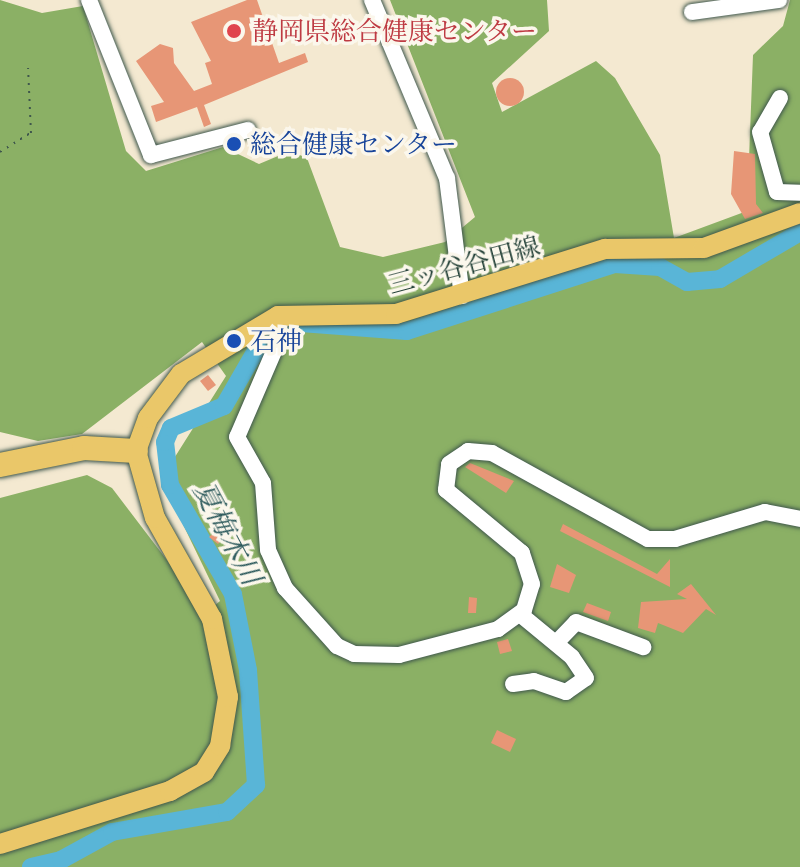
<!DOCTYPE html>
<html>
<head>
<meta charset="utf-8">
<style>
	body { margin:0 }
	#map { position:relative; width:800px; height:867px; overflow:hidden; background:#f4e9d1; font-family:"Gentium Book Plus","Noto Serif JP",serif }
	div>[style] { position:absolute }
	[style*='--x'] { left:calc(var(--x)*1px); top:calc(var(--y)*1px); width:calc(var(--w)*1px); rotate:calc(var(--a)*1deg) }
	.forest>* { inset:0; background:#8bb065 }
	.river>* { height:18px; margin:-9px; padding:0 9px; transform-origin:9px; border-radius:9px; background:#59b5d7 }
	.building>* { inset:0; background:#e79676 }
	.round { border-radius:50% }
	.path>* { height:2px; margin-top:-1px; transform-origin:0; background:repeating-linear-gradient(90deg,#3f574c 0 2px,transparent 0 8px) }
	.roads { filter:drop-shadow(0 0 2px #3f574c) drop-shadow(0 0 2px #3f574c) }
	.minor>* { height:16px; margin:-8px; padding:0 8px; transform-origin:8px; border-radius:8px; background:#fff }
	.major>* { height:20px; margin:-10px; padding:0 10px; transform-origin:10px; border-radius:10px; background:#eac769 }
	.highway>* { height:24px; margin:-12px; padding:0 12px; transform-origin:12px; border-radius:12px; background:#eac769 }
	.dots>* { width:22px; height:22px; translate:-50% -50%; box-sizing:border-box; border:4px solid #fbf7ec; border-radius:50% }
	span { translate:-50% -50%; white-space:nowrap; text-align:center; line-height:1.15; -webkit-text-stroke:7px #fbf7ec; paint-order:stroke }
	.health-label { font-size:26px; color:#be3a42 }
	.left { translate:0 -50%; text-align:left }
	.transit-label { font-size:26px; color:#164399 }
	.street-label { font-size:26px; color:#1f3d34 }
	.water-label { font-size:28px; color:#2e5b5d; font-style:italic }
</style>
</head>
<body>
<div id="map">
	<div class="forest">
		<div style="clip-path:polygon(0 0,42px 13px,83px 6px,126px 151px,146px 171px,223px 147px,259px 164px,290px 151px,307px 158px,340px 247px,383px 257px,445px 242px,475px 217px,390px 0,547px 0,549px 31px,492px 83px,502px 112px,596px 61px,615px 78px,660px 155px,674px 238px,747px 211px,753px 55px,783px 26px,790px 0,800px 0,800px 867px,0 867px,0 498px,87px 475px,112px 488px,179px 576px,200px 618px,220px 601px,161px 479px,226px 376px,202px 342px,82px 434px,38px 441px,0 432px)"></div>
	</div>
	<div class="river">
		<div style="--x:31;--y:867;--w:31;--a:-13"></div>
		<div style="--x:61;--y:860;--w:58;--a:-28.8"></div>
		<div style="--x:112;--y:832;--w:117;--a:-9.9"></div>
		<div style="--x:227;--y:812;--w:40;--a:-43"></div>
		<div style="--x:256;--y:785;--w:115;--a:-94"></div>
		<div style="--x:248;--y:670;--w:77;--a:-101.2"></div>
		<div style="--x:233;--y:594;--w:126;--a:-120"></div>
		<div style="--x:170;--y:485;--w:43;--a:-96.6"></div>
		<div style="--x:165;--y:442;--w:15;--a:-67"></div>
		<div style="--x:171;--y:428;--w:57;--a:-22.5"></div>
		<div style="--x:224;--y:406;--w:74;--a:-60"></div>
		<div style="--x:261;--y:342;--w:44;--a:-25.4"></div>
		<div style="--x:301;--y:323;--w:106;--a:4.3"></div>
		<div style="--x:407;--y:331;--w:219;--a:-17.9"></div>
		<div style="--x:615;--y:264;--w:45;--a:3.8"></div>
		<div style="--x:660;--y:267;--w:31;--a:29"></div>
		<div style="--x:687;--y:282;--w:33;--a:-5"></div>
		<div style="--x:720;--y:279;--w:93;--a:-30.4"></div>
	</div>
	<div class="building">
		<div style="clip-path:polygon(247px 0,257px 0,279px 63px,305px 53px,308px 62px,204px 105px,211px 124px,204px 127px,197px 107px,156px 122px,151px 106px,164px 102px,136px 61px,160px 44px,173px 48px,174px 63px,194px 91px,212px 84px,205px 63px,211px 61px,191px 22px)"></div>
		<div class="round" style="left:496px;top:78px;width:28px;height:28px"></div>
		<div style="clip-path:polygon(734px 151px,755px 154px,756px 204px,763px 213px,745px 219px,731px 194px)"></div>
		<div style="clip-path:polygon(208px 375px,216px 385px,208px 391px,200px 381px)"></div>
		<div style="clip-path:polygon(470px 463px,514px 481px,506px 493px,465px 467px)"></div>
		<div style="clip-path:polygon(563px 524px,657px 574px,670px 559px,670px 587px,560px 531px)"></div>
		<div style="clip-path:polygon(222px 526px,229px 532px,218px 544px,209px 537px)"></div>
		<div style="clip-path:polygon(557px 564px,576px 575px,569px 593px,550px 587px)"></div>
		<div style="clip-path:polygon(691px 584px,716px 615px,706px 609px,683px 633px,658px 623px,655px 633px,638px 628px,641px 602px,687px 599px,677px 594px)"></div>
		<div style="clip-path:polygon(469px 597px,477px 598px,476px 613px,468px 613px)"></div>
		<div style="clip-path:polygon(587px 603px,611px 612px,608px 621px,583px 612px)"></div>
		<div style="clip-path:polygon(508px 639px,512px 651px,500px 654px,497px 642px)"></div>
		<div style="clip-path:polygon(497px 730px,516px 739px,510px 752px,491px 743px)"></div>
	</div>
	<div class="path">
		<div style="--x:0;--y:152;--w:36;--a:-32"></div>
		<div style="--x:31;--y:133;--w:65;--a:-92.6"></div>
	</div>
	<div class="roads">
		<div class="minor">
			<div style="--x:89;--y:0;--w:167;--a:68.2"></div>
			<div style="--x:151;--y:155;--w:100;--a:-14.5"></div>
			<div style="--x:372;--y:0;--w:193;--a:67.2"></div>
			<div style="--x:447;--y:178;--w:119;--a:82.8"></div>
			<div style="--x:692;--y:12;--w:88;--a:-7.9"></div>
			<div style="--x:780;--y:98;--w:39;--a:120"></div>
			<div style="--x:760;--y:132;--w:62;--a:74.2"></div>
			<div style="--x:777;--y:192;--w:23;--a:2"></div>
			<div style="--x:278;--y:316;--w:26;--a:90"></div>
			<div style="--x:278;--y:342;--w:103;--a:113.3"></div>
			<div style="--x:237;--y:437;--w:53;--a:60.5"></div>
			<div style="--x:263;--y:483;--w:67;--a:85.7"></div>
			<div style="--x:268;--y:550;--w:42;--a:65.9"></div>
			<div style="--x:285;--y:588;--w:78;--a:48.1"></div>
			<div style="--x:337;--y:646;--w:19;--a:25"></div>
			<div style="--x:354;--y:654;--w:45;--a:1.3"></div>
			<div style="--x:399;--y:655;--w:102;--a:-14.7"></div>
			<div style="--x:498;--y:629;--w:32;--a:-36"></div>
			<div style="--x:524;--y:610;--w:27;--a:-73"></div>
			<div style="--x:532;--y:584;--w:33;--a:-108"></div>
			<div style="--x:522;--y:553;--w:99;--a:-140.3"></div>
			<div style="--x:446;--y:490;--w:26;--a:-83"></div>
			<div style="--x:449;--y:464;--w:23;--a:-34"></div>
			<div style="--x:468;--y:451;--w:24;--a:5"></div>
			<div style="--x:492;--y:453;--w:178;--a:28.9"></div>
			<div style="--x:648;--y:539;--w:27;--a:0"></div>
			<div style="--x:675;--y:539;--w:94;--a:-16.7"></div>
			<div style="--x:765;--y:512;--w:36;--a:11"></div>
			<div style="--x:556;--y:643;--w:29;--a:-46"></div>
			<div style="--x:576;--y:622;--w:72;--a:20.5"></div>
			<div style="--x:513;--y:684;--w:21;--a:-8"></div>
			<div style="--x:534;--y:681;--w:34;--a:19"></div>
			<div style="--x:566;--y:692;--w:24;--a:-35"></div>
			<div style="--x:586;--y:678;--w:25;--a:-124"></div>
			<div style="--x:572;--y:657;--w:66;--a:-140.5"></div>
		</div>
		<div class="major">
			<div style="--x:0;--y:844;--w:178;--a:-17.3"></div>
			<div style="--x:170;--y:791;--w:39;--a:-29"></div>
			<div style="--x:204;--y:772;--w:31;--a:-58"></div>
			<div style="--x:220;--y:746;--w:50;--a:-80.7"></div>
			<div style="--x:228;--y:697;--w:80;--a:-101.6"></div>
			<div style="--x:212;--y:619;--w:116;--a:-119.4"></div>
			<div style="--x:155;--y:518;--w:70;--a:-105.8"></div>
			<div style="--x:136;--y:451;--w:35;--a:-70"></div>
			<div style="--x:148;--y:418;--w:55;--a:-53.1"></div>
			<div style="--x:181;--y:374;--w:113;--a:-30.9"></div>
			<div style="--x:278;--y:316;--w:118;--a:-1"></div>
			<div style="--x:396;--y:314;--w:219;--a:-17.3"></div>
			<div style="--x:605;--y:249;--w:99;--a:-0.6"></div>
			<div style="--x:704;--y:248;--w:102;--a:-20"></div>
		</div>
		<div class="highway">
			<div style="--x:0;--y:465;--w:86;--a:-11.4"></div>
			<div style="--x:84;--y:448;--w:52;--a:3.3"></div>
		</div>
	</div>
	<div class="dots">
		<div style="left:234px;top:31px;background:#e0444e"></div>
		<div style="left:234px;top:144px;background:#1a4fb4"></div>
		<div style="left:234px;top:341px;background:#1a4fb4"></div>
	</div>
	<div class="health-label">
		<span class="left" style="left:252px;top:31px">静岡県総合健康センター</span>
	</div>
	<div class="transit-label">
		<span class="left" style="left:250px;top:144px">総合健康センター</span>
		<span class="left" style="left:250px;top:341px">石神</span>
	</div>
	<div class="street-label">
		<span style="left:464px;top:265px;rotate:-15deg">三ッ谷谷田線</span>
	</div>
	<div class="water-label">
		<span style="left:228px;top:533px;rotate:62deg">夏梅木川</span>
	</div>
</div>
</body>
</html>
